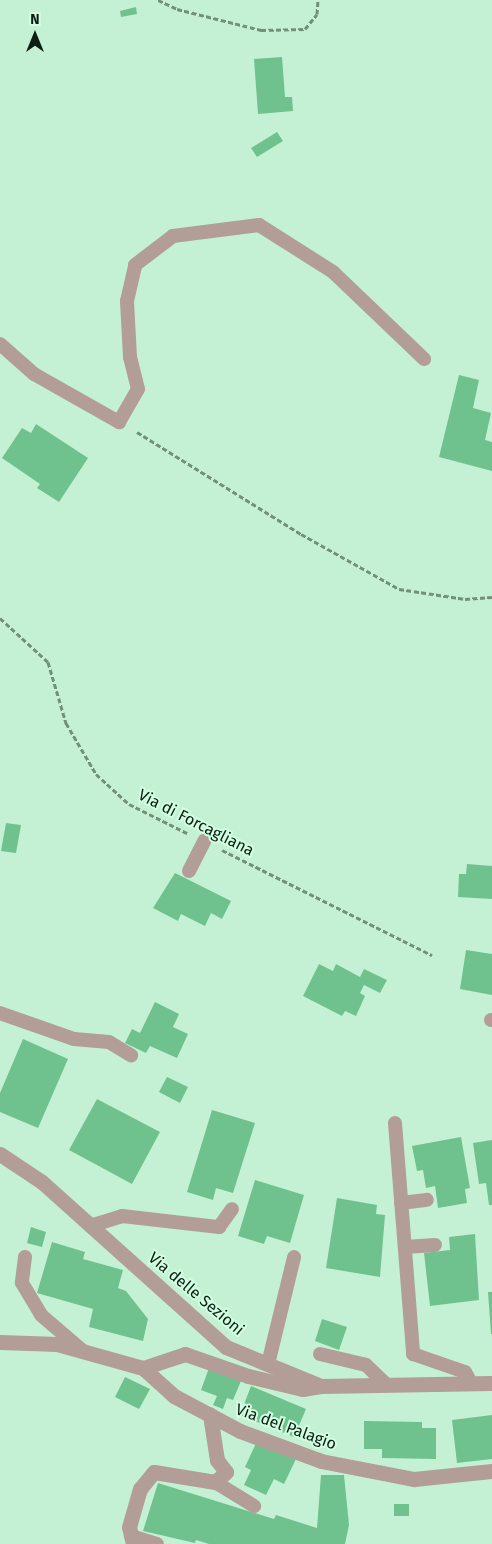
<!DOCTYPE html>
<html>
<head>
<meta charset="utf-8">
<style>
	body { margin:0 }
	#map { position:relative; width:492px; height:1544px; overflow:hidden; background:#c4f1d3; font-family:"Fira Sans",sans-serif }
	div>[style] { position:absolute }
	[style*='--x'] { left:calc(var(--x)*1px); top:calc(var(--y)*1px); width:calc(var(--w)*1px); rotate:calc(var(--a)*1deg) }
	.building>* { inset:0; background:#6fc28e }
	.path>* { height:3px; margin-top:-1.5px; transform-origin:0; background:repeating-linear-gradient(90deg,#70907b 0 5px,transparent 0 7.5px) }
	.service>* { height:14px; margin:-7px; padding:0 7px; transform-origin:7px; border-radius:7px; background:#b39d97 }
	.minor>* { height:15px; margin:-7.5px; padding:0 7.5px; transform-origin:7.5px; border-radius:7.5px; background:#b39d97 }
	.tertiary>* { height:15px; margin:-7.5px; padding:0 7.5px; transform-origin:7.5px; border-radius:7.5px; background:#b39d97 }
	span { translate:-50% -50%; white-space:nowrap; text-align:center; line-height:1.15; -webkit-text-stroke:4px #d1fee0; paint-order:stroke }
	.street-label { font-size:16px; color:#0d1e14 }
	.north { position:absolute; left:10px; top:10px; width:50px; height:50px; -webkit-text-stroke:4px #d1fee0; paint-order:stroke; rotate:0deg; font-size:14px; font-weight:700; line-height:20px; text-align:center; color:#0d1e14 }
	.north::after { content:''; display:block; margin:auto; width:18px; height:22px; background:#0d1e14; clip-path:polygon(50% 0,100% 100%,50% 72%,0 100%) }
</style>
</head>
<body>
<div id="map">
	<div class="building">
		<div style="clip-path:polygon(136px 7px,137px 14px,121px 17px,120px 11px)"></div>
		<div style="clip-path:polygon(282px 57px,285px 97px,292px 97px,293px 111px,258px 114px,254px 59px)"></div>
		<div style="clip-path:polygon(277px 132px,283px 141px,257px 157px,251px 148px)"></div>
		<div style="clip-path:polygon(459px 375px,479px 380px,473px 408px,491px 413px,485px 440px,492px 442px,492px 471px,439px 457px)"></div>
		<div style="clip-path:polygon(36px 424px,88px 458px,59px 502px,37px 488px,40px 484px,2px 458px,22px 428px,31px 433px)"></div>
		<div style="clip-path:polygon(6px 823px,21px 825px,16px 853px,1px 851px)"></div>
		<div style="clip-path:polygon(467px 864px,492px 866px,492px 899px,458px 897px,459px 874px,466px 874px)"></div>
		<div style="clip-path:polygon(175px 873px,231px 901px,222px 919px,211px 913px,205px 926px,181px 914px,178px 921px,153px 908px)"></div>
		<div style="clip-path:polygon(466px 950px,492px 954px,492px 995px,460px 989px)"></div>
		<div style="clip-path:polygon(319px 964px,333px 971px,336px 964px,360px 977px,364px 969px,387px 980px,380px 993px,364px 985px,360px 993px,365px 996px,356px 1016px,345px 1011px,342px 1016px,303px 996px)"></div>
		<div style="clip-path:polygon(155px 1002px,179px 1014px,173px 1027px,188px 1034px,177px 1058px,150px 1046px,146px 1053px,125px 1043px,132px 1029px,140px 1033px)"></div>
		<div style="clip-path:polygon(23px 1039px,68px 1059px,38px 1128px,0 1112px,0 1093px)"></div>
		<div style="clip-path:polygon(167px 1077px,188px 1087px,180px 1103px,159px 1092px)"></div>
		<div style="clip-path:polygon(97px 1099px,160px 1132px,132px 1184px,69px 1150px)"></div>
		<div style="clip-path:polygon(212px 1110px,255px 1123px,233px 1193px,216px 1188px,213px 1200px,187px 1192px)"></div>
		<div style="clip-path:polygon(461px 1137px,470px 1188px,465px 1189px,467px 1203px,438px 1208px,435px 1186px,426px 1188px,423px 1170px,417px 1171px,412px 1146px)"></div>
		<div style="clip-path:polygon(492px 1140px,492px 1205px,489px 1205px,486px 1183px,479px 1184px,473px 1143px)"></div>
		<div style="clip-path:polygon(255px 1180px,304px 1195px,290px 1243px,267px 1236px,264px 1244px,238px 1236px)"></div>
		<div style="clip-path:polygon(337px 1198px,377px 1205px,376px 1214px,385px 1215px,380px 1277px,326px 1268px)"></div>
		<div style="clip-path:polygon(31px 1227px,46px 1232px,42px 1247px,27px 1243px)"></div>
		<div style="clip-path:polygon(475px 1234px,479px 1300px,430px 1306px,424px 1253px,450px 1250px,449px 1237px)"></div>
		<div style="clip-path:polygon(52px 1242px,85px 1252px,83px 1259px,123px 1270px,118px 1288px,126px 1291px,148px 1319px,143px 1341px,89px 1327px,93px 1309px,37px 1293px)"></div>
		<div style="clip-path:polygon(488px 1292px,492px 1292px,492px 1334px,491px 1334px)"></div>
		<div style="clip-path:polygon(322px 1319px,347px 1327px,339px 1350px,315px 1341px)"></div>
		<div style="clip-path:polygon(209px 1368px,241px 1381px,233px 1400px,227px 1398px,223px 1409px,213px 1405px,217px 1396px,201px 1390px)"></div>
		<div style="clip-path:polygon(125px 1377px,150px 1389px,139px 1409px,115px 1397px)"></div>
		<div style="clip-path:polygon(251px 1386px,306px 1409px,294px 1437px,240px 1415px)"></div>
		<div style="clip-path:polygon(492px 1415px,492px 1459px,457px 1463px,452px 1420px)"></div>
		<div style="clip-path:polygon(364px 1421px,422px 1422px,422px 1428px,436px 1428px,436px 1459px,382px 1458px,382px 1449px,364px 1449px)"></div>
		<div style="clip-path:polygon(257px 1441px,296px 1459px,284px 1484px,274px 1479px,266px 1495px,244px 1485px,251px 1470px,245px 1467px)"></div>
		<div style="clip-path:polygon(321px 1475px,344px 1475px,349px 1525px,345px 1544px,209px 1544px,196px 1540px,195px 1543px,143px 1531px,158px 1483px,274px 1519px,276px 1515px,317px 1528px)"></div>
		<div style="clip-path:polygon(394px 1504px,409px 1504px,409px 1516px,394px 1516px)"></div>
	</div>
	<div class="path">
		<div style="--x:158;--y:0;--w:21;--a:25"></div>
		<div style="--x:177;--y:9;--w:87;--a:14"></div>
		<div style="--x:261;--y:30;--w:44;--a:-1.3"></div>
		<div style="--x:305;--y:29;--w:19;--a:-51"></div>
		<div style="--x:317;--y:14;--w:14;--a:-86"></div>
		<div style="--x:137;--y:432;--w:193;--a:31.9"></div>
		<div style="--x:301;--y:534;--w:112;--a:29.3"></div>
		<div style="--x:399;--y:589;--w:67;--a:8.6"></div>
		<div style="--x:465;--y:599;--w:27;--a:-4"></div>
		<div style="--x:0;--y:618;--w:65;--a:42.5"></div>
		<div style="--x:48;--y:662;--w:64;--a:73.6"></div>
		<div style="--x:66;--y:723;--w:59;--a:59.5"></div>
		<div style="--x:96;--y:774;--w:45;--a:42.3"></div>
		<div style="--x:129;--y:804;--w:65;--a:26.6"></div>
		<div style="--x:222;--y:850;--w:235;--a:26.6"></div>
	</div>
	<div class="service">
		<div style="--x:0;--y:344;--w:45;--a:41.4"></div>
		<div style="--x:34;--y:374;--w:98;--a:29.5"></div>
		<div style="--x:119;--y:422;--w:38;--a:-60"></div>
		<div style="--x:138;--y:389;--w:33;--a:-104"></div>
		<div style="--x:130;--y:357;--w:56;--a:-93.1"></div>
		<div style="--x:127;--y:301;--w:37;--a:-77"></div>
		<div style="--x:135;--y:265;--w:48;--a:-37.3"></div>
		<div style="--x:173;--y:236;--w:87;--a:-7.3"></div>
		<div style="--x:259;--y:225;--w:88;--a:32.4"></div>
		<div style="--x:333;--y:272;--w:126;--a:43.7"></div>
		<div style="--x:189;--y:871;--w:34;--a:-63"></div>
		<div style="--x:0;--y:1013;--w:78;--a:19.4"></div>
		<div style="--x:74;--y:1039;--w:35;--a:5"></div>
		<div style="--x:109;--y:1042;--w:26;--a:31"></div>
		<div style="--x:491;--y:1020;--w:1;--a:0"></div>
		<div style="--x:395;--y:1123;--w:232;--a:85.5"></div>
		<div style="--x:413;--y:1354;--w:55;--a:19.1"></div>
		<div style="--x:465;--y:1372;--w:13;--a:61"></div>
		<div style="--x:401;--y:1203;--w:26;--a:-7"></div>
		<div style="--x:90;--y:1226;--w:34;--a:-17"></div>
		<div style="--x:122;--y:1216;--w:98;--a:6.5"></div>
		<div style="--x:219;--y:1227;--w:22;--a:-54"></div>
		<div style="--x:405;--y:1247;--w:30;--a:-4"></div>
		<div style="--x:25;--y:1257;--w:26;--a:97"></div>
		<div style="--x:22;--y:1283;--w:37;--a:59"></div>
		<div style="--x:41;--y:1315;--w:55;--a:40.6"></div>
		<div style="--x:320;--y:1354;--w:47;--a:13.4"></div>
		<div style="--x:366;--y:1365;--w:29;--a:44"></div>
		<div style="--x:268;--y:1364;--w:110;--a:-76.3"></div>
		<div style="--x:215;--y:1482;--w:46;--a:31.6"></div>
		<div style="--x:131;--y:1536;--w:27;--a:17"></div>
	</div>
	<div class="minor">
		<div style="--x:0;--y:1342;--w:57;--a:2"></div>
		<div style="--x:57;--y:1344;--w:89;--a:15.6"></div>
		<div style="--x:143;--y:1368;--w:44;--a:-18.4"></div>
		<div style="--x:185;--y:1354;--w:67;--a:19.2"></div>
		<div style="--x:248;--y:1376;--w:56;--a:13.5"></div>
		<div style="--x:302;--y:1389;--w:19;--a:-9"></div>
		<div style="--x:143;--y:1368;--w:42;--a:42.1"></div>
		<div style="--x:174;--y:1396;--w:75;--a:27.9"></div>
		<div style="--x:240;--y:1431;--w:86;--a:20.3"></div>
		<div style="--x:321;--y:1461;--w:95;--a:11"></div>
		<div style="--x:414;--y:1479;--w:78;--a:-5.9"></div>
		<div style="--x:133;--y:1544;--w:17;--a:-103"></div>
		<div style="--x:129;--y:1527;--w:40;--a:-74"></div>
		<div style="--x:140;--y:1489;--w:22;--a:-51"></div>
		<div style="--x:154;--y:1472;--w:62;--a:9.3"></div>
		<div style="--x:215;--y:1482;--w:15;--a:-42"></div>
		<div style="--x:226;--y:1472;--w:15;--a:-127"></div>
		<div style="--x:217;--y:1460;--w:46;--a:-98.8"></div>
	</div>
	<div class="tertiary">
		<div style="--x:0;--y:1154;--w:50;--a:33.7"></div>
		<div style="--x:42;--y:1182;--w:247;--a:41.9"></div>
		<div style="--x:226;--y:1347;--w:103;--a:22.3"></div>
		<div style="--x:321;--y:1386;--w:171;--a:-1"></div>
	</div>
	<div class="street-label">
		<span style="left:196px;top:823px;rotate:27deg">Via di Forcagliana</span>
		<span style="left:196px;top:1294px;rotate:40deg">Via delle Sezioni</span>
		<span style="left:286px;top:1427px;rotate:20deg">Via del Palagio</span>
	</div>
	<div class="north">N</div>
</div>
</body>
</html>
